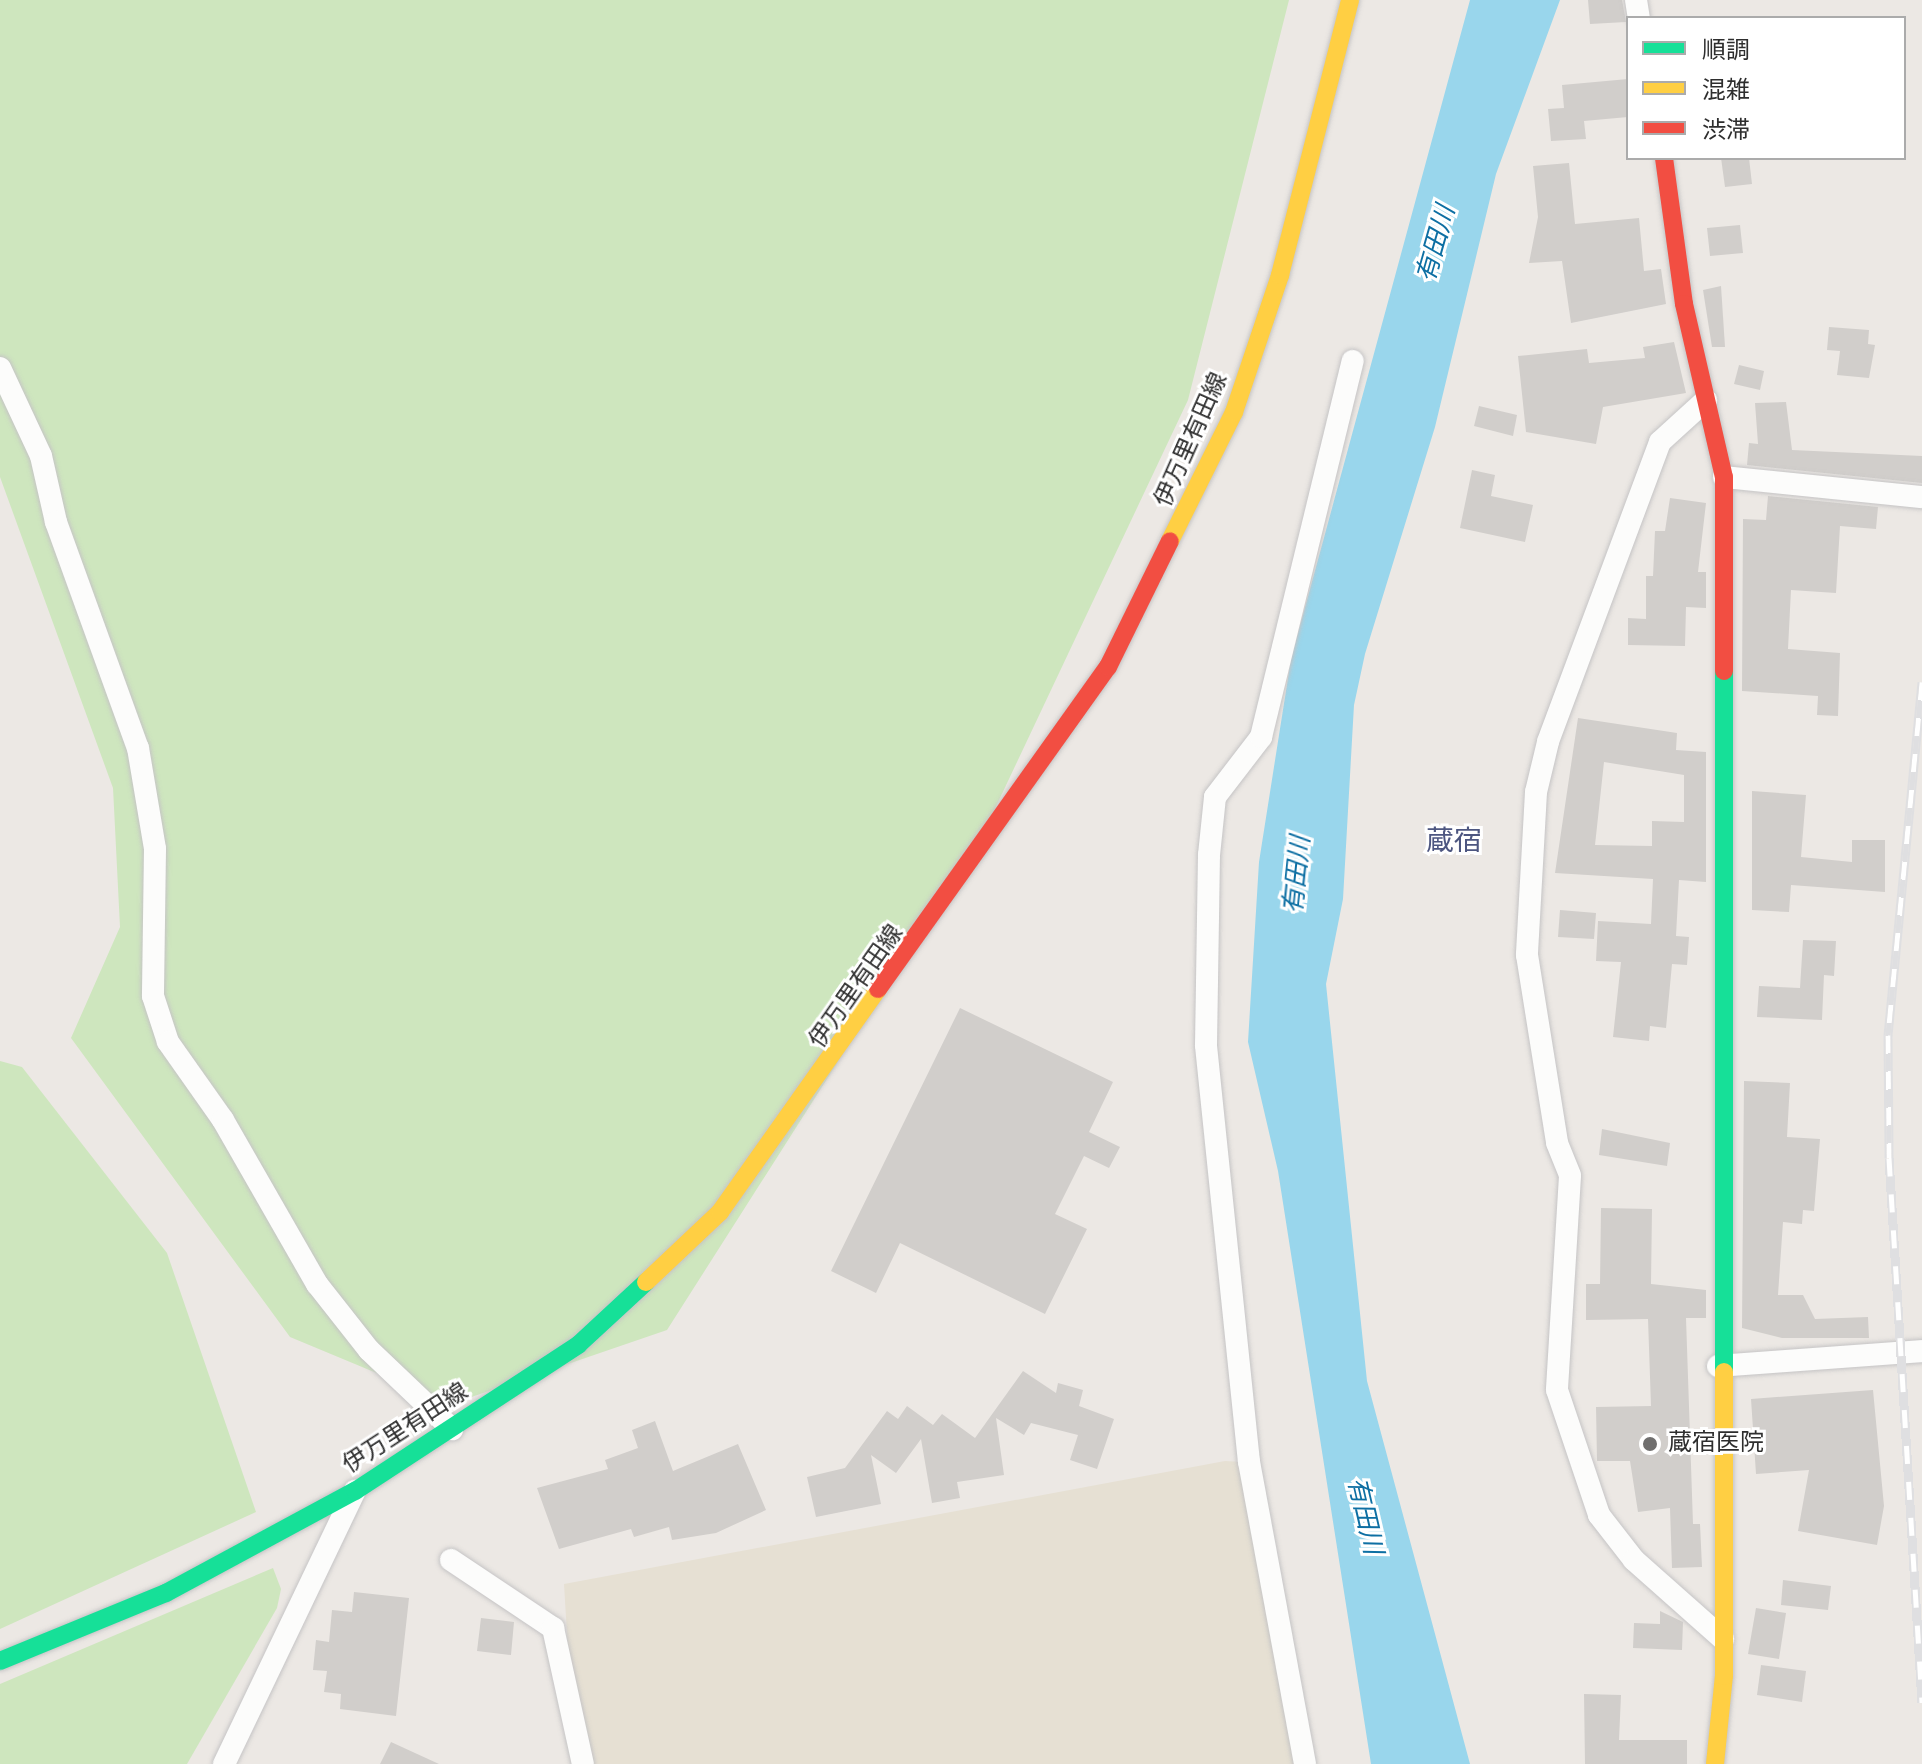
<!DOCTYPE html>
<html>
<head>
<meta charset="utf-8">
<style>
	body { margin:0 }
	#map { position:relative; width:1922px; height:1764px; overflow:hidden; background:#ece8e4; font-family:"Alegreya Sans","Noto Sans JP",sans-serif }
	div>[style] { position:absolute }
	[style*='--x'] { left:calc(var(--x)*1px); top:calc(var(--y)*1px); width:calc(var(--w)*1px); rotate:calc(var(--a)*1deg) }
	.education>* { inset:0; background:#e6e0d3 }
	.green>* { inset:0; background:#cee6be }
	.water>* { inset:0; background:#99d6ec }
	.building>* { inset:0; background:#d1cecb }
	.roads { filter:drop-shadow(0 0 2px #c5c4c5) drop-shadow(0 0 2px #c5c4c5) }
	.street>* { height:22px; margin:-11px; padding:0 11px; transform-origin:11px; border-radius:11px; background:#fcfcfb }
	.fast>* { height:18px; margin:-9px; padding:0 9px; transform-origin:9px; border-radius:9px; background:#16e098 }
	.slow>* { height:18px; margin:-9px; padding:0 9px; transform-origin:9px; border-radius:9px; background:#ffcf43 }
	.jam>* { height:18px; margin:-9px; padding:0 9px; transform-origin:9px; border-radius:9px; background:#f24e42 }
	.rail>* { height:9px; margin-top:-4.5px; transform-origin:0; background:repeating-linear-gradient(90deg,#fff 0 18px,#dfdfe1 0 36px); box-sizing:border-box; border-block:2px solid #dfdfe1 }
	.dots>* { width:22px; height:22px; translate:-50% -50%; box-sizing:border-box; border:4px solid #fff; border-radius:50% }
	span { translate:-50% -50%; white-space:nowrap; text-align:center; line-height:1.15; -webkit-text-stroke:6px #fff; paint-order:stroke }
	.street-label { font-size:24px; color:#2e2e2e }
	.poi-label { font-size:24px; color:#2e2e2e }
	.left { translate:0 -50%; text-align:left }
	.water-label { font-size:26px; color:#0d6fa3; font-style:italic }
	.quarter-label { font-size:28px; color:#4d5680 }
	.legend { position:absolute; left:1626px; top:16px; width:280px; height:144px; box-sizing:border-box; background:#fff; border:2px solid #ababab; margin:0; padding:10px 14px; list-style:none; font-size:24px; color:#2e2e2e }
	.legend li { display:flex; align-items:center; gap:16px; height:40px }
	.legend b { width:40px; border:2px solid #ababab }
</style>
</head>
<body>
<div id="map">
	<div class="education">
		<div style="clip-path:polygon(1225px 1461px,1243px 1462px,1296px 1764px,594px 1764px,568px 1650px,564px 1584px)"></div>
	</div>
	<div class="green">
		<div style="clip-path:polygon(0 0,1289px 0,1188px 400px,983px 834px,667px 1330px,451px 1404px,290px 1337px,71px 1038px,120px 927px,113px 788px,0 477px)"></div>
		<div style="clip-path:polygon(0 1061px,22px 1067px,167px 1253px,256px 1512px,0 1629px)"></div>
		<div style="clip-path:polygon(273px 1568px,281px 1589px,277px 1608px,187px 1764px,0 1764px,0 1684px)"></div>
	</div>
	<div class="water">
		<div style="clip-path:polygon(1470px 0,1560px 0,1496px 174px,1435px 427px,1365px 654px,1354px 705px,1343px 899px,1326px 984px,1367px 1381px,1470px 1764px,1371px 1764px,1278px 1171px,1248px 1042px,1259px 862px,1291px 659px)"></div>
	</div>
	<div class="building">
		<div style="clip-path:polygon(1588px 0,1622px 0,1626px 22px,1590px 24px)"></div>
		<div style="clip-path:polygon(1628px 79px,1628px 117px,1584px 121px,1586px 139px,1551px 141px,1548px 109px,1564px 108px,1562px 85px)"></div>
		<div style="clip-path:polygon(1721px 158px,1749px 158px,1752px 184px,1725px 187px)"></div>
		<div style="clip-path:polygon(1569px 163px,1575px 224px,1639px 218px,1644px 271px,1661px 269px,1666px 304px,1571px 323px,1562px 261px,1529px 263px,1538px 217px,1533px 166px)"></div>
		<div style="clip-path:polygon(1740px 225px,1743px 253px,1710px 256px,1707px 228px)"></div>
		<div style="clip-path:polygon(1721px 286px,1725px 347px,1712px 347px,1703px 290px)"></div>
		<div style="clip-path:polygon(1829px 327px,1869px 330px,1868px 344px,1875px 345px,1869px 378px,1837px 375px,1840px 351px,1827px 350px)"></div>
		<div style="clip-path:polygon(1674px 342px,1686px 393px,1603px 407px,1596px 444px,1526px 432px,1518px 356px,1587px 349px,1589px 363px,1645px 358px,1643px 347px)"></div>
		<div style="clip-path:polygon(1739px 365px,1764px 371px,1760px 390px,1734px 384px)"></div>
		<div style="clip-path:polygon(1786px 402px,1792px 450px,1922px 456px,1922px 483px,1747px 465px,1749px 443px,1758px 444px,1755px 403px)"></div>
		<div style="clip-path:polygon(1479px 406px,1517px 415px,1513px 436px,1474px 426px)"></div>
		<div style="clip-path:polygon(1472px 470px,1495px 475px,1491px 496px,1533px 505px,1525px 542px,1460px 528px)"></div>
		<div style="clip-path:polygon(1768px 496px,1878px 507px,1876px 529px,1840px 526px,1836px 593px,1791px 590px,1788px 649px,1840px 653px,1838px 716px,1817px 715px,1818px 696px,1742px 691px,1743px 519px,1766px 520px)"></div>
		<div style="clip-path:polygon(1670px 498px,1706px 503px,1698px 572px,1706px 572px,1706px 608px,1686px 607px,1685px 646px,1628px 645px,1628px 618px,1646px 619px,1646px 576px,1653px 576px,1655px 531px,1665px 531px)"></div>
		<div style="clip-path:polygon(evenodd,1578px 718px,1677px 733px,1676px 750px,1706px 752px,1706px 882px,1679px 880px,1676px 936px,1689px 937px,1687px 965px,1672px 964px,1666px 1028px,1650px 1026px,1649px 1041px,1613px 1037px,1621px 962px,1596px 961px,1598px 921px,1651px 924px,1653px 879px,1555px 873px,1578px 718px,1604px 762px,1684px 775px,1684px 822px,1652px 821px,1652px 846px,1595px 845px,1604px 762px)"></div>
		<div style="clip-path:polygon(1752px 791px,1806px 795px,1801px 857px,1852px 862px,1852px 840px,1885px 840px,1885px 892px,1791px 885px,1789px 912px,1752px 910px)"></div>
		<div style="clip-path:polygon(1560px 910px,1596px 913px,1594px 939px,1558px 937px)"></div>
		<div style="clip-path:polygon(1803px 940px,1836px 941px,1834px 976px,1824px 975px,1822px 1020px,1757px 1017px,1759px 986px,1800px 988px)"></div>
		<div style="clip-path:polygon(960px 1008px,1113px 1082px,1089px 1132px,1120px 1147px,1109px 1168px,1084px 1156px,1055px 1214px,1087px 1229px,1045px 1314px,900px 1243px,876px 1293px,831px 1271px)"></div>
		<div style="clip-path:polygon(1744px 1081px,1790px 1083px,1787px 1137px,1820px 1139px,1814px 1211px,1803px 1210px,1802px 1224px,1783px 1222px,1778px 1295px,1803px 1295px,1815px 1319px,1868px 1317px,1869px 1338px,1782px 1338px,1742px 1328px)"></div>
		<div style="clip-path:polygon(1602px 1129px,1670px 1143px,1667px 1166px,1599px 1155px)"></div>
		<div style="clip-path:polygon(1601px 1208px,1652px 1209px,1651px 1284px,1706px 1290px,1706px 1318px,1686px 1318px,1693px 1524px,1700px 1524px,1702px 1567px,1672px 1568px,1670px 1508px,1638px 1512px,1630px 1461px,1597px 1461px,1596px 1407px,1651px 1406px,1648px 1319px,1586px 1320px,1586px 1284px,1600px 1284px)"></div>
		<div style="clip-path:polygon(1023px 1371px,1056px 1393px,1058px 1383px,1083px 1390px,1079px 1406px,1114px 1419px,1097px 1469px,1070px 1460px,1078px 1435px,1031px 1423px,1024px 1435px,996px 1418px,1004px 1475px,957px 1482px,960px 1498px,932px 1503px,921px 1439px,896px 1473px,871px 1455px,881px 1504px,816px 1517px,807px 1477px,845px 1468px,887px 1411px,898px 1419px,907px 1406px,933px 1425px,942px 1414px,975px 1438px)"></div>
		<div style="clip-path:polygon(1873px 1390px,1884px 1506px,1877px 1545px,1798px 1531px,1809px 1470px,1756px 1474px,1751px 1399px)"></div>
		<div style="clip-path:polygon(655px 1421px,673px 1471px,738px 1444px,766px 1510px,716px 1533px,672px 1540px,669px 1527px,634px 1537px,631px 1529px,559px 1549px,537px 1488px,608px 1469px,605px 1460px,638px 1448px,632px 1430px)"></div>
		<div style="clip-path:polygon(1783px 1580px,1831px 1586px,1828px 1610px,1781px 1605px)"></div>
		<div style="clip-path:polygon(354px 1592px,409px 1598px,396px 1716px,340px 1709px,341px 1694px,324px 1692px,327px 1671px,313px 1670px,316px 1640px,329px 1642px,332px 1610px,352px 1612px)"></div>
		<div style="clip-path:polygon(1756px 1608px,1786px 1613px,1779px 1659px,1748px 1654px)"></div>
		<div style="clip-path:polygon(1660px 1611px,1683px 1622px,1682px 1650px,1633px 1648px,1634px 1623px,1660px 1624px)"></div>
		<div style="clip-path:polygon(481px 1618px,514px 1622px,511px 1655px,477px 1651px)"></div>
		<div style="clip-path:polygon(1761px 1665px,1806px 1671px,1802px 1702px,1757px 1695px)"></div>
		<div style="clip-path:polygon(1584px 1694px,1621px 1695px,1619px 1740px,1687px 1740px,1687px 1764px,1585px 1764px)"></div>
		<div style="clip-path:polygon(391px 1742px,439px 1764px,380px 1764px)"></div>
	</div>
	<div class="roads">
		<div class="street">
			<div style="--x:1636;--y:0;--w:18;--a:81"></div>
			<div style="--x:0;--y:368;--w:97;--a:65"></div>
			<div style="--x:41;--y:456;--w:68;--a:77.2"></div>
			<div style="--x:56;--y:522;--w:240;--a:70.1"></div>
			<div style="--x:138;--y:748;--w:102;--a:80.4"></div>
			<div style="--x:155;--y:849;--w:147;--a:90.8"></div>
			<div style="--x:153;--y:996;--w:48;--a:71.9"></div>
			<div style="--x:168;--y:1042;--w:95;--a:54.8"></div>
			<div style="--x:223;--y:1120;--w:189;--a:60.2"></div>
			<div style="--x:317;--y:1284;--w:84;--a:51.8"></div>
			<div style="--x:369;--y:1350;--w:115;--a:43.6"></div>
			<div style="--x:1706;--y:400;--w:62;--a:137.6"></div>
			<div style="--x:1660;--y:442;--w:320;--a:110.5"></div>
			<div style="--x:1548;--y:742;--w:51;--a:103.5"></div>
			<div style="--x:1536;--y:792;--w:163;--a:93.2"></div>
			<div style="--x:1527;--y:955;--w:190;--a:80.9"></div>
			<div style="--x:1557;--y:1143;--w:35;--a:68"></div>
			<div style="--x:1570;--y:1176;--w:214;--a:93.5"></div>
			<div style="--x:1557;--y:1390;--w:132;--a:71.4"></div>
			<div style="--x:1599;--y:1515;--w:57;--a:52.1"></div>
			<div style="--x:1634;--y:1560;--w:119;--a:41.6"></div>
			<div style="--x:1724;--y:477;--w:199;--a:5.8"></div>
			<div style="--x:1718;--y:1366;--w:205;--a:-4.2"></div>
			<div style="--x:451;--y:1560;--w:123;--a:33.7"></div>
			<div style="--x:553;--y:1628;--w:139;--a:77.6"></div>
			<div style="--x:224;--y:1764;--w:303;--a:-64.4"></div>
			<div style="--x:1305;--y:1764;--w:307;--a:-100.5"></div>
			<div style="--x:1249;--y:1462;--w:419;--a:-95.9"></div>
			<div style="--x:1206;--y:1045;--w:190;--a:-89.1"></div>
			<div style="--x:1209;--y:855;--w:58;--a:-84.1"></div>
			<div style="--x:1215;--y:797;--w:76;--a:-52.5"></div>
			<div style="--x:1261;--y:737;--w:387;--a:-76.3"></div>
		</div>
		<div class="fast">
			<div style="--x:1724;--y:671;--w:701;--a:90"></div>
			<div style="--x:0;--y:1661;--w:179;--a:-22.3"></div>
			<div style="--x:166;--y:1593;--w:215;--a:-28.4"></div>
			<div style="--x:355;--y:1491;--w:267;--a:-33.2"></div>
			<div style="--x:578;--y:1345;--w:93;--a:-42.8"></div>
		</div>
		<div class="slow">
			<div style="--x:1170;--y:541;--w:144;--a:-63.6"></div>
			<div style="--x:1234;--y:412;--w:145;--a:-71.4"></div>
			<div style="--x:1280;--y:275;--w:284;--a:-75.7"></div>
			<div style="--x:646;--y:1282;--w:102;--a:-43.4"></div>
			<div style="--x:720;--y:1212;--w:273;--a:-54.7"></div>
			<div style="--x:1715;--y:1764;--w:88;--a:-84.2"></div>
			<div style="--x:1724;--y:1676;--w:304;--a:-90"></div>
		</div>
		<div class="jam">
			<div style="--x:1664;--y:158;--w:147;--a:82.2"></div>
			<div style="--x:1684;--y:304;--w:178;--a:77"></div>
			<div style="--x:1724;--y:477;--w:194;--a:90"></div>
			<div style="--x:878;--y:989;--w:396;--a:-54.5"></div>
			<div style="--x:1108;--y:667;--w:140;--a:-63.8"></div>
		</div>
	</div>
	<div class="rail">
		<div style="--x:1922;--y:682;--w:355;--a:95.5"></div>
		<div style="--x:1888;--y:1035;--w:123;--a:89.5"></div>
		<div style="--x:1889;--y:1158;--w:545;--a:86.53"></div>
	</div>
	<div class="dots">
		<div style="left:1650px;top:1444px;background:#706f6e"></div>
	</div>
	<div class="street-label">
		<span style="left:1192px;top:440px;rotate:-66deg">伊万里有田線</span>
		<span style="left:857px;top:987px;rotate:-55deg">伊万里有田線</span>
		<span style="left:406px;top:1429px;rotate:-33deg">伊万里有田線</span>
	</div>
	<div class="poi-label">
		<span class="left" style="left:1668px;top:1444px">蔵宿医院</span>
	</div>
	<div class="water-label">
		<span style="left:1437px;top:244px;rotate:-74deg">有田川</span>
		<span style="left:1298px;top:875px;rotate:-84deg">有田川</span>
		<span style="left:1364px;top:1516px;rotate:77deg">有田川</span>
	</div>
	<div class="quarter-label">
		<span style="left:1454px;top:842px">蔵宿</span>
	</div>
	<ul class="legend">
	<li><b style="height:10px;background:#16e098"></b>順調</li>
	<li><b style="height:10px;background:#ffcf43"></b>混雑</li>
	<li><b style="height:10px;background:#f24e42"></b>渋滞</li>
	</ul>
</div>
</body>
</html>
